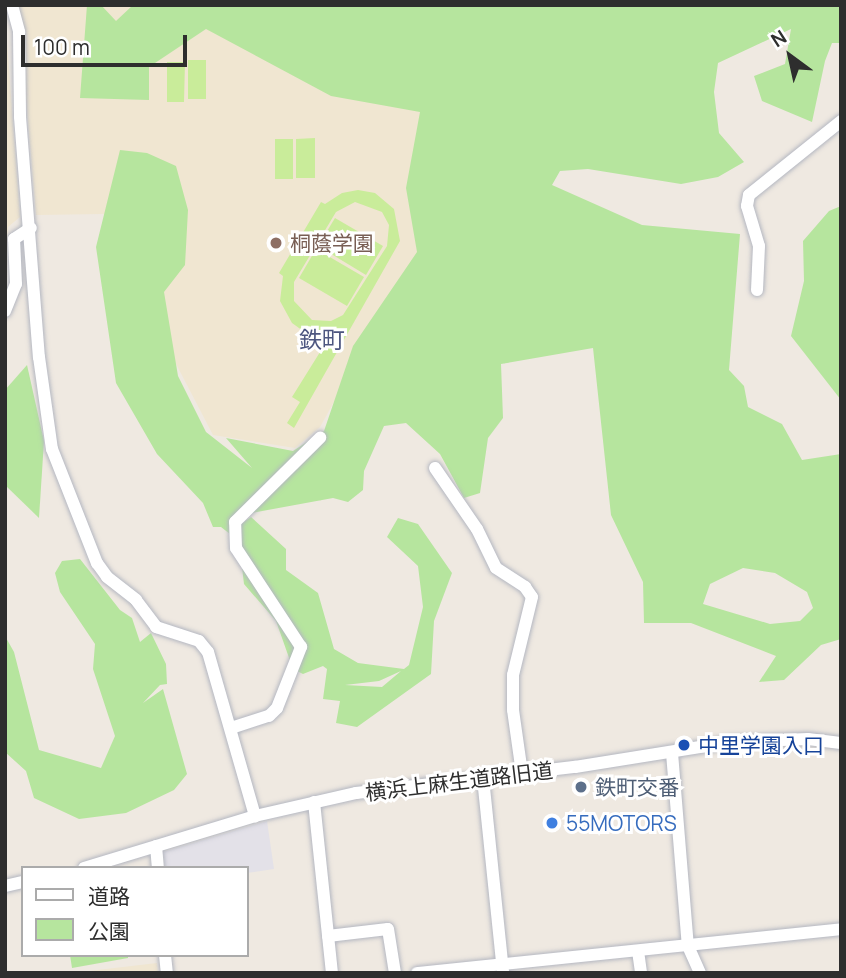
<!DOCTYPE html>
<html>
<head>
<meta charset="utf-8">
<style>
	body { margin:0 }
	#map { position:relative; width:846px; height:978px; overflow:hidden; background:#efe9e1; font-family:Manrope,"Noto Sans JP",sans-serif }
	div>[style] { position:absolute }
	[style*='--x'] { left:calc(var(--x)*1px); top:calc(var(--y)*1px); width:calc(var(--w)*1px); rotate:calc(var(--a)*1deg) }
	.industrial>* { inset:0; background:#e3e1e8 }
	.education>* { inset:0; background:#f0e6d1 }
	.green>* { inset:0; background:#b6e59e }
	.pitch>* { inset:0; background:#c9ec9a }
	.roads { filter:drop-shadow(0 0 2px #b4b7c1) drop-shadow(0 0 2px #b4b7c1) }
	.minor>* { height:12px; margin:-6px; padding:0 6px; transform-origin:6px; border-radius:6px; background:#fff }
	.dots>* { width:19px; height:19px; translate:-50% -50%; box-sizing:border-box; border:4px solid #fff; border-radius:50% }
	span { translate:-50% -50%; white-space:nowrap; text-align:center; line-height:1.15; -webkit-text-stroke:6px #fff; paint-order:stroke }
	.education-label { font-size:21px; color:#785e54 }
	.left { translate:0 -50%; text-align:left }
	.transit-label { font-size:21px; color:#164399 }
	.street-label { font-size:21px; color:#2e2e2e }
	.service-label { font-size:21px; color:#4e5e75 }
	.shop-label { font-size:21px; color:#366cbe }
	.neighbourhood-label { font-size:23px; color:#4d5680 }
	.frame { position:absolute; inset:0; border:7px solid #2e2e2e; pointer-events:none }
	.legend { position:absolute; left:21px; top:866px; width:228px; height:91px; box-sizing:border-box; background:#fff; border:2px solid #ababab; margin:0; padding:9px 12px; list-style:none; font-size:21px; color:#2e2e2e }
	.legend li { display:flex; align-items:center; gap:14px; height:35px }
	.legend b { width:35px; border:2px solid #ababab }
	.north { position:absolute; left:755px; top:21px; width:70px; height:70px; -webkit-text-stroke:5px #fff; paint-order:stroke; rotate:327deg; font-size:19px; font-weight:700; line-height:28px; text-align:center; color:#2e2e2e }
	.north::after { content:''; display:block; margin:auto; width:24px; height:32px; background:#2e2e2e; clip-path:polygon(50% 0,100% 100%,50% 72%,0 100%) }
	.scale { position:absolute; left:21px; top:35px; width:166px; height:32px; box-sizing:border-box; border:4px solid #2e2e2e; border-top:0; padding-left:9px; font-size:21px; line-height:24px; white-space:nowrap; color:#2e2e2e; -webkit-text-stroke:5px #fff; paint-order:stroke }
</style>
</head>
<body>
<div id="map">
	<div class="industrial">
		<div style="clip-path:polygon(267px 821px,274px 869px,247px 873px,247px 868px,165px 868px,163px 852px)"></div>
	</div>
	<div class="education">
		<div style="clip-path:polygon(18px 5px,215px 5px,422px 108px,424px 265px,380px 319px,320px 427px,295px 448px,213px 435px,160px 333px,117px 222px,103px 214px,36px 215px)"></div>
		<div style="clip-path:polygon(5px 15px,20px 217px,8px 227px,5px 290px)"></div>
		<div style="clip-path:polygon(157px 963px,158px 973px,72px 973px)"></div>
	</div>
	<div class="green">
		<div style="clip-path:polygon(evenodd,87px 5px,101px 5px,116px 21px,133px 5px,841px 5px,841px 43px,832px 43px,825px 61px,812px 122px,762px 101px,754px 76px,785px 64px,791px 29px,718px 63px,714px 92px,719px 133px,744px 162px,718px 177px,681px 184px,588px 169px,560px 171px,552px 185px,642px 225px,740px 234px,729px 370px,744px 386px,748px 407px,782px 424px,802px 460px,841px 454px,841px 639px,821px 645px,784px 680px,759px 682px,776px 656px,691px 623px,644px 623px,643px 582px,611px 515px,593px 348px,501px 364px,503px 418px,488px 438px,480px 493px,464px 498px,440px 454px,406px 423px,384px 426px,364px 471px,363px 490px,348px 502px,333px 498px,246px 514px,238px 526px,251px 517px,286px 549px,286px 570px,318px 593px,334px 649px,358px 663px,404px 669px,409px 665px,423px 607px,418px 566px,387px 537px,398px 518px,418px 524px,452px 573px,434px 621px,431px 674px,357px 727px,336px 723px,340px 701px,323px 699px,327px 669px,323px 666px,303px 674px,293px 669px,276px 621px,244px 584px,239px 541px,221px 527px,213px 527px,203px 503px,157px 454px,116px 383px,96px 247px,120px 150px,147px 153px,176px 166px,188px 210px,185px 265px,164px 292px,178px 376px,206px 432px,252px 468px,226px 438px,293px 451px,324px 431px,353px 346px,417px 252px,406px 188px,420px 112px,331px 96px,206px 29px,149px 67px,149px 100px,80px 98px,87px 5px,743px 568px,775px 573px,807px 592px,813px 608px,800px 621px,770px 624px,703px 604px,710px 584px,743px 568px,87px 5px,401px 671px,382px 687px,345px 685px,379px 681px,401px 671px)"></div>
		<div style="clip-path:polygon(841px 206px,841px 400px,791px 336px,804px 281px,803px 241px,829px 211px)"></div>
		<div style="clip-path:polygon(27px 365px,44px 441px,39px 518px,5px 485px,5px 390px)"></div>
		<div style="clip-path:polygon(80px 559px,120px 610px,132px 618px,140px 642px,151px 633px,166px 664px,167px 684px,160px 685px,143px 703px,163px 689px,187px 774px,174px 790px,126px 813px,79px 819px,34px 798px,26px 771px,5px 752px,5px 636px,14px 652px,39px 750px,101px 768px,115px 736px,93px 669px,95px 644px,60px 592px,55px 573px,62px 561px)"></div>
		<div style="clip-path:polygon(70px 955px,128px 955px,128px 958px,72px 968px)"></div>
	</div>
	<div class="pitch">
		<div style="clip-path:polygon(188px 60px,206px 60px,206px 99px,188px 99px)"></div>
		<div style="clip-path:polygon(167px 62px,185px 62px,184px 102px,167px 102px)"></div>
		<div style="clip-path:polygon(315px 138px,315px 178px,296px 178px,296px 139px)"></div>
		<div style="clip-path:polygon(275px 139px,293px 139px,293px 179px,275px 179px)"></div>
		<div style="clip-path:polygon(evenodd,358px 190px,375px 193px,394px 209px,400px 241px,294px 428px,287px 423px,300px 402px,292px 397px,330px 336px,306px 333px,292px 323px,280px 301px,283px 276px,279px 273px,321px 202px,325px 204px,342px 193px,358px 190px,355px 202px,382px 212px,389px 225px,387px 246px,343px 315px,331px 321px,312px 320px,294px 301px,294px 282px,336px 212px,355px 202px)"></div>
		<div style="clip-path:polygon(335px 218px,383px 246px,366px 275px,318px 246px)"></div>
		<div style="clip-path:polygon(316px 249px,364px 277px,347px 306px,299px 278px)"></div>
	</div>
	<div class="roads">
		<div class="minor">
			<div style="--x:12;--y:5;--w:28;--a:75"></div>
			<div style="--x:19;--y:32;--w:85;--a:89.3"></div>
			<div style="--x:20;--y:117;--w:241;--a:85.5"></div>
			<div style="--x:39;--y:357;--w:93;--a:82"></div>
			<div style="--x:52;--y:449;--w:123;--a:68.5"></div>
			<div style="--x:97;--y:563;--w:17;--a:54"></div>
			<div style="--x:107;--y:577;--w:37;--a:38"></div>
			<div style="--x:136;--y:600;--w:34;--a:53"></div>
			<div style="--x:156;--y:627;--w:45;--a:18"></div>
			<div style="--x:199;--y:641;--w:14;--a:51"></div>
			<div style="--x:208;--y:652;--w:171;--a:74"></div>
			<div style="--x:757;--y:290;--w:44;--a:-87.4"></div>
			<div style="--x:759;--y:246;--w:42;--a:-106.7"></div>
			<div style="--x:747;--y:206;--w:11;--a:-80"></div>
			<div style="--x:749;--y:195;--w:118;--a:-38.8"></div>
			<div style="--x:5;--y:311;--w:29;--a:-68"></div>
			<div style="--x:16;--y:284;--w:45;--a:-92.5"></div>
			<div style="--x:14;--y:239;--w:20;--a:-33"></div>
			<div style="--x:435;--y:468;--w:74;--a:55.5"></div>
			<div style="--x:477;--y:529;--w:43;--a:64"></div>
			<div style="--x:496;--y:568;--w:35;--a:33"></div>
			<div style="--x:525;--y:587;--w:12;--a:55"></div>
			<div style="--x:532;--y:597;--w:80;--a:103.7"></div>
			<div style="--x:513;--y:675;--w:35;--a:90"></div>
			<div style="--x:513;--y:710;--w:64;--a:81.9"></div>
			<div style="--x:231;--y:728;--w:40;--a:-18"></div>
			<div style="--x:269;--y:716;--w:11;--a:-45"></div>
			<div style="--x:277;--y:708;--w:66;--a:-68.5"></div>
			<div style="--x:301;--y:647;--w:118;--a:-123.3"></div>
			<div style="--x:236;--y:548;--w:26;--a:-92"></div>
			<div style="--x:235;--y:522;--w:120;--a:-44.7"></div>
			<div style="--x:672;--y:753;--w:194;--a:85.3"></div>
			<div style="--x:688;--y:946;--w:30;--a:66"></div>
			<div style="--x:483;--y:778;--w:196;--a:84.1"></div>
			<div style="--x:314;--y:802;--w:172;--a:84"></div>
			<div style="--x:156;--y:846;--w:22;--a:85"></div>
			<div style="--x:84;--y:868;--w:179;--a:-16.9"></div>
			<div style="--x:255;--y:816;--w:104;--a:-12.8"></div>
			<div style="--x:356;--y:793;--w:221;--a:-6.8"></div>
			<div style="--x:575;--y:767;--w:158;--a:-9.1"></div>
			<div style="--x:731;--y:742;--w:77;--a:-2.2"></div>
			<div style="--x:808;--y:739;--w:33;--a:7"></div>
			<div style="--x:5;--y:886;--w:18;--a:-13"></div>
			<div style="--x:328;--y:936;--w:60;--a:-6.7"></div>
			<div style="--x:388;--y:929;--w:45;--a:81"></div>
			<div style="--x:638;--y:951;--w:22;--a:82"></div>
			<div style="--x:165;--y:955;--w:18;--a:84"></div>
			<div style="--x:417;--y:973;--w:426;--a:-5.9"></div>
		</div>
	</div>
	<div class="dots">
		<div style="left:276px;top:243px;background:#8d6e63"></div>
		<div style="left:684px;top:745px;background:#1a4fb4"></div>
		<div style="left:581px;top:787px;background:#5c6f8a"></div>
		<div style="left:552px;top:823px;background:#3f7fe0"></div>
	</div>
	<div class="education-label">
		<span class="left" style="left:290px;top:243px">桐蔭学園</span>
	</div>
	<div class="transit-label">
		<span class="left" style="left:698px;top:745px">中里学園入口</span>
	</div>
	<div class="street-label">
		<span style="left:459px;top:781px;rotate:-7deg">横浜上麻生道路旧道</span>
	</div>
	<div class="service-label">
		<span class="left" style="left:595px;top:787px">鉄町交番</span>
	</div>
	<div class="shop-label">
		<span class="left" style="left:566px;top:823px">55MOTORS</span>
	</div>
	<div class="neighbourhood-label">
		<span style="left:322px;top:339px">鉄町</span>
	</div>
	<div class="frame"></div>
	<ul class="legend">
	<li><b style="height:9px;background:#fff"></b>道路</li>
	<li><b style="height:19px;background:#b6e59e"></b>公園</li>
	</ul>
	<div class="north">N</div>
	<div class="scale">100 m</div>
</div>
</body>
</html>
